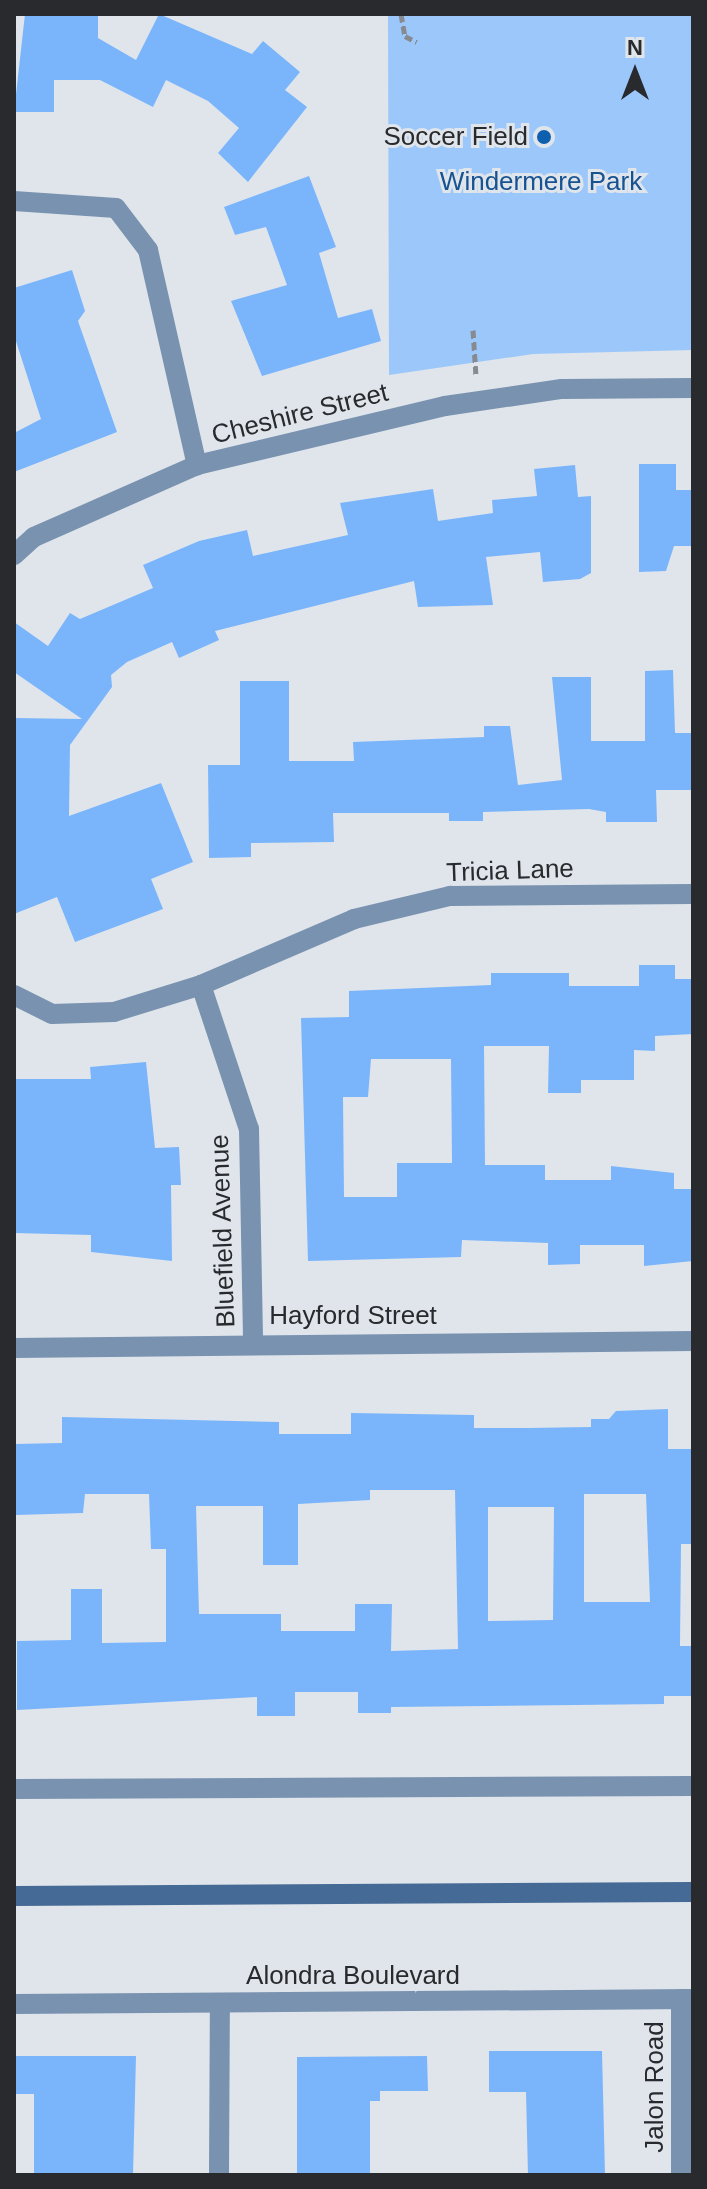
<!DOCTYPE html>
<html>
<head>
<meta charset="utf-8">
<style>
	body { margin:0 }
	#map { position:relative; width:707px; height:2189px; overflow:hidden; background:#dfe5eb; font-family:Arial,sans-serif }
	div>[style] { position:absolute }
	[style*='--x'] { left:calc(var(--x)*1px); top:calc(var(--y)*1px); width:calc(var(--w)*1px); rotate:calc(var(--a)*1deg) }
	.green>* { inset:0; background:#9bc7fb }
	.building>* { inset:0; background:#7ab5fc }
	.path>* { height:5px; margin-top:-2.5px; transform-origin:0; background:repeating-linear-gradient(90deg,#878b90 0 8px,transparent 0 12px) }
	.street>* { height:20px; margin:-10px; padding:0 10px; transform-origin:10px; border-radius:10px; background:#7992b0 }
	.secondary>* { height:20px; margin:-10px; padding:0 10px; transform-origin:10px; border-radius:10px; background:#456a95 }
	.dots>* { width:22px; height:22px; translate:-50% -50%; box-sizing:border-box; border:4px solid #dfe5eb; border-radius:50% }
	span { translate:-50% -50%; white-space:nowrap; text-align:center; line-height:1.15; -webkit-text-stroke:6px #dfe5eb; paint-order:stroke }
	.poi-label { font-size:26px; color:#282a2d }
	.right { translate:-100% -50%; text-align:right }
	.park-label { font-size:26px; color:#175291 }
	.street-label { font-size:26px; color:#282a2d }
	.frame { position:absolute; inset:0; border:16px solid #282a2d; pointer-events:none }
	.north { position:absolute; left:595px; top:32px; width:80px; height:80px; -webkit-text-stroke:6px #dfe5eb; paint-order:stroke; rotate:0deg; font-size:22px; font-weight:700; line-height:32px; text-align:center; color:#282a2d }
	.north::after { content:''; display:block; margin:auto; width:28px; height:36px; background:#282a2d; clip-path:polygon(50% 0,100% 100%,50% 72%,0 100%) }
</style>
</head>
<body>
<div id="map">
	<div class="green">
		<div style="clip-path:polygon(388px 14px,693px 14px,693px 350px,533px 354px,389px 375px)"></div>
	</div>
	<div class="building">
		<div style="clip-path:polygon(25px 14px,98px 14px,98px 38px,136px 60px,159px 14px,252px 54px,263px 41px,300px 72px,285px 90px,307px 107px,248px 182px,218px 153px,239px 128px,208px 101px,166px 80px,153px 107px,100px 80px,54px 80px,54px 112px,14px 112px)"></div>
		<div style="clip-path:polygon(309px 176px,336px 247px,319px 253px,338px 318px,372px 309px,381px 341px,262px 376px,231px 301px,287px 285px,266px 227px,235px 235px,224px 207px)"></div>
		<div style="clip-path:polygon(72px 270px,85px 311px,78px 321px,117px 432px,14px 472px,14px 433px,41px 419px,14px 335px,14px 288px)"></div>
		<div style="clip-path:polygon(639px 464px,676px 464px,676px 490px,693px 490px,693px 546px,674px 546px,666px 571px,639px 572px)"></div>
		<div style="clip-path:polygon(575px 465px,578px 497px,591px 496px,591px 573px,580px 579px,543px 582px,540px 552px,486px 557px,493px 605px,418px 607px,414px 581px,215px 631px,219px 640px,179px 658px,172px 642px,127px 662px,111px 675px,112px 687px,70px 745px,69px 816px,161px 783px,193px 862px,151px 879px,163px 909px,75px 942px,57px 897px,14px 914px,14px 718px,82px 719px,14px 672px,14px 622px,48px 646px,70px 613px,80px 619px,153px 588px,143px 565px,199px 541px,247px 530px,253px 556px,348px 535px,340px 503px,433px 489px,438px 521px,493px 513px,492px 500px,537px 496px,534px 469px)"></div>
		<div style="clip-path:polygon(673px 670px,675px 733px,693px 733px,693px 790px,656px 790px,657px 822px,606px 822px,606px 812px,589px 809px,483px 812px,483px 821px,449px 821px,449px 813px,333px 813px,334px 842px,251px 843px,251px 857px,209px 858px,208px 765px,240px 765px,240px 681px,289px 681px,289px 761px,354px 761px,353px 742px,484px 737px,484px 726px,510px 726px,518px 785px,562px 780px,552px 677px,591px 677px,591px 741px,645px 741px,645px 671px)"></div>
		<div style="clip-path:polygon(evenodd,639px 965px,675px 965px,675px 979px,693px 979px,693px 1034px,655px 1036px,655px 1051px,634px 1050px,634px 1080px,581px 1080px,581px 1093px,548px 1093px,549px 1046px,484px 1046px,485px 1165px,545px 1165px,545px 1180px,611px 1180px,611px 1166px,674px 1173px,674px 1189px,693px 1189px,693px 1261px,644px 1266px,644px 1245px,580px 1245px,580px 1264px,548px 1265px,548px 1243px,462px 1240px,461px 1257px,308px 1261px,301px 1018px,349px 1017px,349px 991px,491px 985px,491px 973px,569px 973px,569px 986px,639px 986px,639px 965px,371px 1059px,451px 1059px,452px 1163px,397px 1163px,397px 1197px,344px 1197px,343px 1097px,368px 1097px,371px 1059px)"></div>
		<div style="clip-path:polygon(146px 1062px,155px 1148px,179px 1147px,181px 1185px,171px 1185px,172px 1261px,91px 1252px,91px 1235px,14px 1233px,14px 1079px,91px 1079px,90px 1067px)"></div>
		<div style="clip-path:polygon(evenodd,668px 1409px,668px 1449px,693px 1449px,693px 1544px,681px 1544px,680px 1646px,693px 1646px,693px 1696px,664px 1696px,664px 1704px,391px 1707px,391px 1713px,358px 1713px,358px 1692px,295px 1692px,295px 1716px,257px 1716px,257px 1697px,17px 1710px,17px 1641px,71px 1640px,71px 1589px,102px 1589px,102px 1643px,166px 1642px,166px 1549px,151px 1549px,149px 1494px,85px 1494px,83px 1513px,16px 1515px,15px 1444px,62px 1443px,62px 1417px,279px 1422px,279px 1434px,351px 1434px,351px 1413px,474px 1415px,474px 1428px,527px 1428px,591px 1427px,591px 1419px,609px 1419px,616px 1411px,668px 1409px,370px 1490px,455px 1490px,458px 1649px,391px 1651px,392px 1604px,355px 1604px,355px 1631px,281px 1631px,281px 1614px,199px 1614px,196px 1506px,263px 1506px,263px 1565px,298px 1565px,298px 1504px,370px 1500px,370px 1490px,668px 1409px,584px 1494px,646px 1494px,650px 1602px,584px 1602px,584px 1494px,668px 1409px,488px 1507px,554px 1507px,553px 1620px,488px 1621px,488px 1507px)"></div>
		<div style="clip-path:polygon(489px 2051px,602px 2051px,605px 2175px,528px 2175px,526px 2092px,489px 2092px)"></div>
		<div style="clip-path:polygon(14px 2056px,136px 2056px,133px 2175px,34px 2175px,34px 2094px,14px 2094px)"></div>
		<div style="clip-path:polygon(427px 2056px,428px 2091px,380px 2091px,380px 2101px,370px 2101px,370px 2175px,297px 2175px,297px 2057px)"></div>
	</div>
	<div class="path">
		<div style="--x:401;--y:14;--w:22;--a:80"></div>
		<div style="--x:405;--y:36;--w:13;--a:27"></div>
		<div style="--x:473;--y:330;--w:46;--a:86.3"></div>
	</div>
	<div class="street">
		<div style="--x:14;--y:201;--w:102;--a:3.9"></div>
		<div style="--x:116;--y:208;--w:53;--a:52.7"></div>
		<div style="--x:148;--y:250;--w:221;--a:77.2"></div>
		<div style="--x:14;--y:555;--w:27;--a:-42"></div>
		<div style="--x:34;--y:537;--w:178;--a:-23.8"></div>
		<div style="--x:197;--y:465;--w:255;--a:-13.4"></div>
		<div style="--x:445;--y:406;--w:118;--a:-8.3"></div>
		<div style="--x:562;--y:389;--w:131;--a:-0.4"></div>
		<div style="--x:201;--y:985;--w:152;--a:71.6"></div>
		<div style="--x:249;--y:1129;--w:214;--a:88.9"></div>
		<div style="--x:14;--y:995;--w:42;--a:26.6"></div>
		<div style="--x:52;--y:1014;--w:62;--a:-1.8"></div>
		<div style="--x:114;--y:1012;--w:91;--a:-17.2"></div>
		<div style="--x:201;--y:985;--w:167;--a:-23.3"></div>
		<div style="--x:354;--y:919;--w:99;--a:-13.5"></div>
		<div style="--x:450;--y:896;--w:243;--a:-0.5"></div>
		<div style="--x:14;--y:1348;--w:679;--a:-0.59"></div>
		<div style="--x:14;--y:1789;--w:679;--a:-0.25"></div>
		<div style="--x:14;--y:2004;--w:679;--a:-0.42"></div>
		<div style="--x:219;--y:2175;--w:172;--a:-89.7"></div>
		<div style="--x:681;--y:2175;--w:176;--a:-90"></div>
	</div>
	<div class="secondary">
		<div style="--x:14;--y:1896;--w:679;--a:-0.34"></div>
	</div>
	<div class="dots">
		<div style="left:544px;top:137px;background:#0e5fad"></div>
	</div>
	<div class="poi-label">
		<span class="right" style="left:528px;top:137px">Soccer Field</span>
	</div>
	<div class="park-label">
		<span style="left:541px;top:182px">Windermere Park</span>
	</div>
	<div class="street-label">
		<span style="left:300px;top:414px;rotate:-14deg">Cheshire Street</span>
		<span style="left:510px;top:871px;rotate:-2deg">Tricia Lane</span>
		<span style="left:223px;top:1231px;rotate:-92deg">Bluefield Avenue</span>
		<span style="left:353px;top:1316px">Hayford Street</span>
		<span style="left:353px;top:1976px">Alondra Boulevard</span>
		<span style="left:655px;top:2087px;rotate:-90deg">Jalon Road</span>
	</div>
	<div class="frame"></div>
	<div class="north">N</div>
</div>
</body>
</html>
